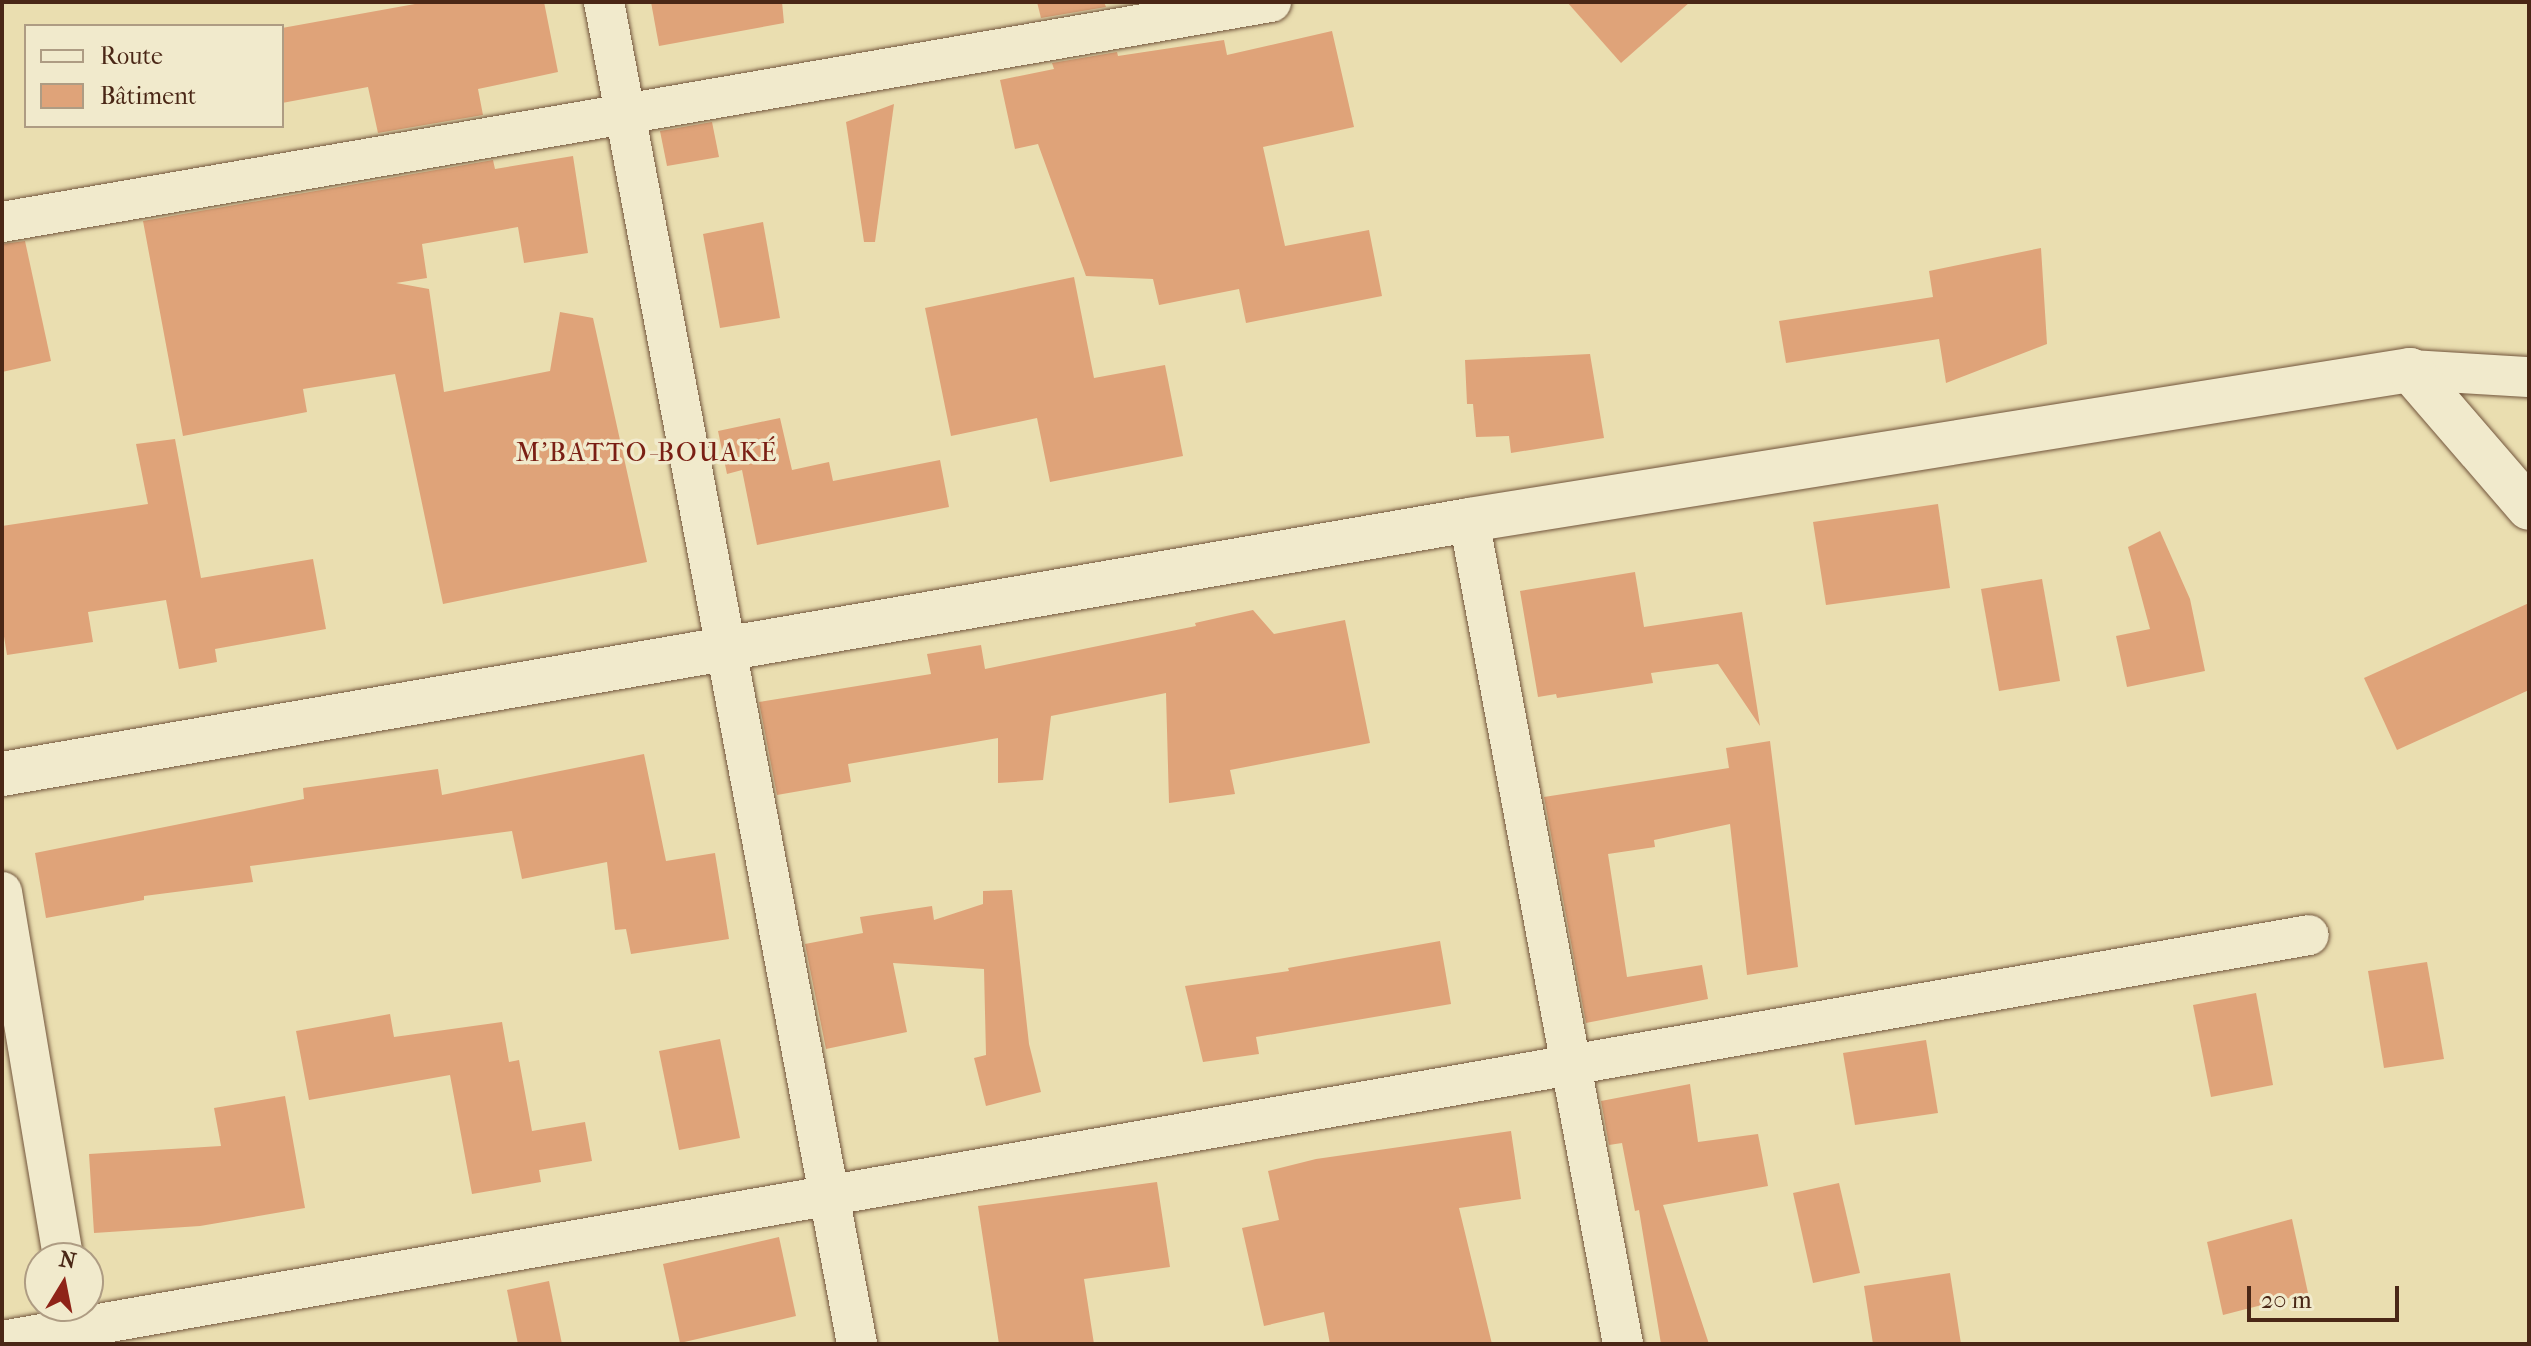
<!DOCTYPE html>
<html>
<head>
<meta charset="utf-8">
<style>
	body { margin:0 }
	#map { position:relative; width:2531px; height:1346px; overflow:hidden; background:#eadeb0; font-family:"IM FELL French Canon",serif }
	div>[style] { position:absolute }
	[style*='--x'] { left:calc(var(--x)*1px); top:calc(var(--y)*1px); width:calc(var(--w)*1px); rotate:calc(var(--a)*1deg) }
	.building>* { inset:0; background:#dfa379 }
	.roads { filter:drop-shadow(0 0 2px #72553c) drop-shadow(0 0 2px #72553c) }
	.street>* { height:40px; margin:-20px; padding:0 20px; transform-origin:20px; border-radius:20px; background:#f1eacc }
	.secondary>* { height:44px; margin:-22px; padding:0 22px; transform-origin:22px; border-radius:22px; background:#f1eacc }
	span { translate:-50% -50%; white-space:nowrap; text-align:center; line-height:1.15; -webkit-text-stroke:7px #f1eacc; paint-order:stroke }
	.quarter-label { font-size:26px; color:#7a1f14; letter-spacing:2px }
	.frame { position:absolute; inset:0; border:4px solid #4a2716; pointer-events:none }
	.legend { position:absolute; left:24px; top:24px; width:260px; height:104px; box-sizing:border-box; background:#f1eacc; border:2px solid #ae9c83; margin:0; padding:10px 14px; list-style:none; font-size:24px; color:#4a2716 }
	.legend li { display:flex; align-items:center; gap:16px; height:40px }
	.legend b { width:40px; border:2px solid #ae9c83 }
	.north { position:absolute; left:24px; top:1242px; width:80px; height:80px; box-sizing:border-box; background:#f1eacc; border:2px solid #ae9c83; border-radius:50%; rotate:10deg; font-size:22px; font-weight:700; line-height:32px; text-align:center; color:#4a2716 }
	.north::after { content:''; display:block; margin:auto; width:28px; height:36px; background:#8f2418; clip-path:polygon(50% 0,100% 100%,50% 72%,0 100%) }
	.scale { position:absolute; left:2247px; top:1286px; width:152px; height:36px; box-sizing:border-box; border:4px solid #4a2716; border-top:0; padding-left:10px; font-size:24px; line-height:28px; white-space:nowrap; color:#4a2716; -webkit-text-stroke:6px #f1eacc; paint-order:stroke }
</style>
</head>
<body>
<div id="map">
	<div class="building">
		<div style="clip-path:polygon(426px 2px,544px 2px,558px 72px,478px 89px,483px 115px,378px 133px,368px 87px,282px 103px,282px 28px)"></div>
		<div style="clip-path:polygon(651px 2px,782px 2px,784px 23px,659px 46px)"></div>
		<div style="clip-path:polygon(1037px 2px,1104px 2px,1106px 7px,1041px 18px)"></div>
		<div style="clip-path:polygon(1567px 2px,1690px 2px,1621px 63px)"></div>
		<div style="clip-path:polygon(1332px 31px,1354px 127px,1263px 147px,1285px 246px,1369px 230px,1382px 296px,1246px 323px,1239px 289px,1159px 305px,1153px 279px,1086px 276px,1038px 144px,1015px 149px,1000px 80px,1054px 69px,1052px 63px,1117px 52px,1118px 56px,1224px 40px,1227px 55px)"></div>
		<div style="clip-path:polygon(894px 104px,875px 242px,864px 242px,846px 122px)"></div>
		<div style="clip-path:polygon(712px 122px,719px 157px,667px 166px,660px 131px)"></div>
		<div style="clip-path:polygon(573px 156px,588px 253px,524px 263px,518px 227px,422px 244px,427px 278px,396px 283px,429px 289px,444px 392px,550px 371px,560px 312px,593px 318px,647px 562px,443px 604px,395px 374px,303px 389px,307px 412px,183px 436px,143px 221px,493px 160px,495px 169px)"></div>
		<div style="clip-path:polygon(763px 222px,780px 318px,720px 328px,703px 234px)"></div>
		<div style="clip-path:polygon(25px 241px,51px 361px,2px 372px,2px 244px)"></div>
		<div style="clip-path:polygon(2041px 248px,2047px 344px,1946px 383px,1939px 339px,1786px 363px,1779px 321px,1933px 297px,1929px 271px)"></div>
		<div style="clip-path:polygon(1074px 277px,1094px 378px,1165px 365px,1183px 456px,1050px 482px,1037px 418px,951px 436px,925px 308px)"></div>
		<div style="clip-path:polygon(1590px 354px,1604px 438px,1511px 453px,1509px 436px,1476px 437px,1473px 404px,1467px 404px,1465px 360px)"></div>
		<div style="clip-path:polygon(780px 418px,792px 470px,829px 462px,833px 481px,940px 460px,949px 507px,757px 545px,742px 470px,727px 474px,718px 431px)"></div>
		<div style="clip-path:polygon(175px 439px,201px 578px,313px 559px,326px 629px,215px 649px,217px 662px,179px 669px,166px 600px,88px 612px,93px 642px,7px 655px,2px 624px,2px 526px,148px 504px,136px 444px)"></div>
		<div style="clip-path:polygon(1938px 504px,1950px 588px,1826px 605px,1813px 522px)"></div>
		<div style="clip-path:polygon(2160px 531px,2190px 599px,2205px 671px,2127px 687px,2116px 636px,2150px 629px,2128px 547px)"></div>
		<div style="clip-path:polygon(1635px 572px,1644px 627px,1742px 612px,1760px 726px,1718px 664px,1651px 673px,1653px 683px,1557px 698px,1556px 694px,1538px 697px,1520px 591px)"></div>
		<div style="clip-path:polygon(2042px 579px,2060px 681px,1999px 691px,1981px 589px)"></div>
		<div style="clip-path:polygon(2529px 603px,2529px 690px,2397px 750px,2364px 678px)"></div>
		<div style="clip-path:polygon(1253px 610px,1274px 634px,1345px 620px,1370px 743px,1230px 770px,1235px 794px,1169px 803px,1166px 693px,1051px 716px,1043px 780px,998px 783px,998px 738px,848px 764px,851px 782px,777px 795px,759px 702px,931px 674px,927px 654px,981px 645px,985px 669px,1196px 626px,1195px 623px)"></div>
		<div style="clip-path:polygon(1770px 741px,1798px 967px,1747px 975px,1730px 824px,1654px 840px,1655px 847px,1608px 854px,1627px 977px,1702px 965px,1708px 999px,1586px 1023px,1544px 797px,1729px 768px,1726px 748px)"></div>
		<div style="clip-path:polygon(644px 754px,666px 861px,715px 853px,729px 939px,631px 954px,626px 929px,615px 930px,607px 862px,522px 879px,512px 831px,250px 866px,253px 882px,144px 896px,144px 900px,46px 918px,35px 853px,304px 799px,303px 788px,438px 769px,442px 795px)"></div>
		<div style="clip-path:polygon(1012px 890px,1029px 1044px,1041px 1092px,986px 1106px,974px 1058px,986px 1055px,984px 969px,893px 963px,907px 1032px,826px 1049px,805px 944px,863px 933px,860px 917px,932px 906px,934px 920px,983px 904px,983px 891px)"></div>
		<div style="clip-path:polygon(1440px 941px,1451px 1004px,1256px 1037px,1259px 1054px,1203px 1062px,1185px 986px,1289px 971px,1288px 968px)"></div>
		<div style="clip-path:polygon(2427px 962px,2444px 1059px,2384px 1068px,2368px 971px)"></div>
		<div style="clip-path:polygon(2256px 993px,2273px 1085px,2211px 1097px,2193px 1005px)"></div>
		<div style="clip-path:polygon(390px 1014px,394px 1037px,502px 1022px,509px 1062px,519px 1060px,532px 1131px,585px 1122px,592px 1161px,539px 1170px,541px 1182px,472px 1194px,450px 1075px,309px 1100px,296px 1031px)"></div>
		<div style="clip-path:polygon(720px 1039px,740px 1138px,679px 1150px,659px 1051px)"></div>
		<div style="clip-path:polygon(1926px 1040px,1938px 1113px,1855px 1125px,1843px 1053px)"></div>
		<div style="clip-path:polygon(1690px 1084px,1698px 1142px,1758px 1134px,1768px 1186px,1663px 1205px,1709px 1344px,1661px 1344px,1639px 1210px,1635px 1211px,1622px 1143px,1609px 1145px,1601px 1101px)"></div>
		<div style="clip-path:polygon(285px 1096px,305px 1208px,200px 1226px,94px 1233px,89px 1154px,221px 1146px,214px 1108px)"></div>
		<div style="clip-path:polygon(1511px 1131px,1521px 1199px,1459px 1208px,1492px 1344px,1330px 1344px,1324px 1312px,1264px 1326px,1242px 1228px,1279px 1220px,1268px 1171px,1316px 1159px)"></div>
		<div style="clip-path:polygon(1157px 1182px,1170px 1267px,1084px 1279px,1094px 1344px,999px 1344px,978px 1206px)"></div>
		<div style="clip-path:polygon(1839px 1183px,1860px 1273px,1813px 1283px,1793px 1193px)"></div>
		<div style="clip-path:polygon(2292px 1219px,2308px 1293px,2223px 1315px,2207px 1242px)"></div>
		<div style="clip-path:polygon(779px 1237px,796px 1316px,680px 1343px,663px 1264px)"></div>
		<div style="clip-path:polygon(1950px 1273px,1961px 1344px,1873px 1344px,1864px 1286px)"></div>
		<div style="clip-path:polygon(549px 1281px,562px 1344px,518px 1344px,507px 1290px)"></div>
	</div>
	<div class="roads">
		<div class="street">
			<div style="--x:604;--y:2;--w:1366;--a:79.32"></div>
			<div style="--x:2;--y:222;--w:1288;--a:-9.84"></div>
			<div style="--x:2410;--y:370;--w:119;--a:3.4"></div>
			<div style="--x:1469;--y:520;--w:838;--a:79.41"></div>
			<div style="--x:2;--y:892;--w:371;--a:80.5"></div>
			<div style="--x:2;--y:1341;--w:2342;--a:-9.98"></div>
		</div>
		<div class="secondary">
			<div style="--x:2;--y:774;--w:1489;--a:-9.82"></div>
			<div style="--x:1469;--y:520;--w:953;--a:-9.06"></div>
			<div style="--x:2410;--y:370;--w:182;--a:49.2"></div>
		</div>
	</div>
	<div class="quarter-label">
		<span style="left:647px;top:453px">M'BATTO-BOUAKÉ</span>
	</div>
	<div class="frame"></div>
	<ul class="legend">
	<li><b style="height:10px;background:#f1eacc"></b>Route</li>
	<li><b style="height:22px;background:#dfa379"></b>Bâtiment</li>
	</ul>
	<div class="north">N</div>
	<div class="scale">20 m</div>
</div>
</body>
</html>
